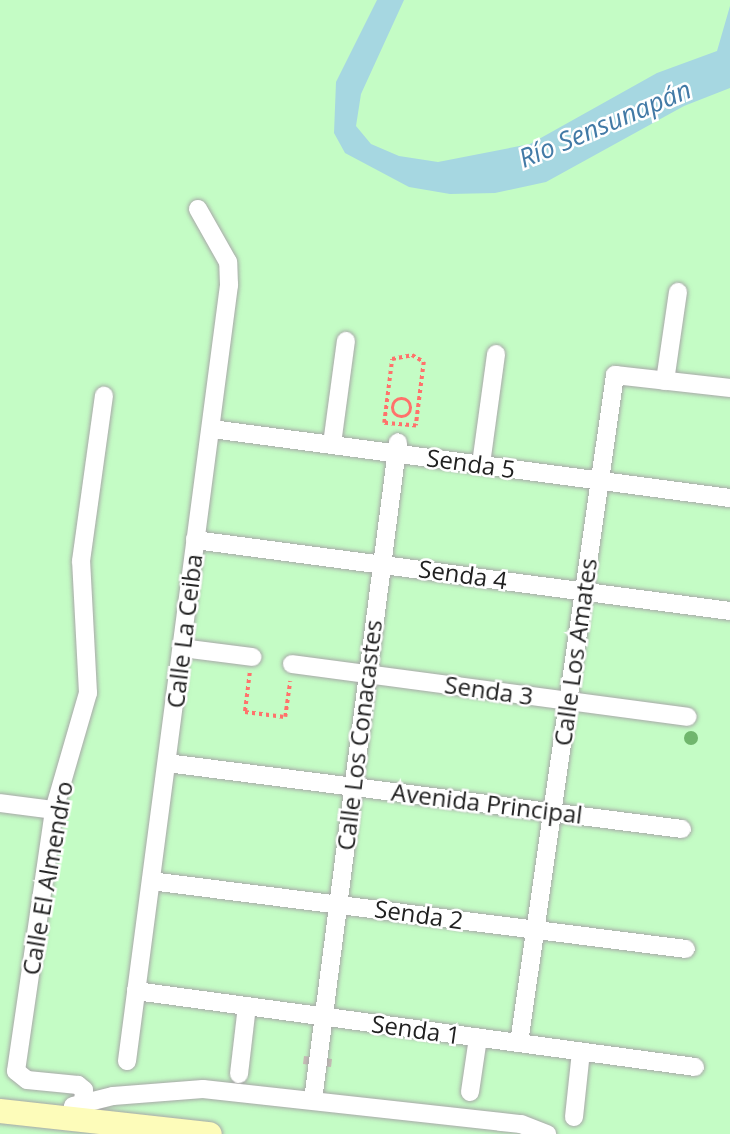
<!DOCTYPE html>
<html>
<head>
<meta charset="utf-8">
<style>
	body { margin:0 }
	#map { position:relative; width:730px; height:1134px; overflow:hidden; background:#f2eee7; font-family:"Open Sans",sans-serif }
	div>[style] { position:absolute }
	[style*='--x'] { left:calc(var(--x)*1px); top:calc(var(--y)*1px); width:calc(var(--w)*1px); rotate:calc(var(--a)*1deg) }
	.park>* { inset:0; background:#c4fcc5 }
	.water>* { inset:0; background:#a6d7e1 }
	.building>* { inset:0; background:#c7bdb6 }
	.path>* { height:3.5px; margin-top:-1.75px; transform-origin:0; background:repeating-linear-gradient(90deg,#ff726b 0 3.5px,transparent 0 7px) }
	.path>.ring { margin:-1.75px; padding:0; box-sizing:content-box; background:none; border:3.5px solid #ff726b; border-radius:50% }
	.roads { filter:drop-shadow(0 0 2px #a8a8a8) drop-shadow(0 0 2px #a8a8a8) }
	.street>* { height:18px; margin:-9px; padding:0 9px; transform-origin:9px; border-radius:9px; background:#fff }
	.secondary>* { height:24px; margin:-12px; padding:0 12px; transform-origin:12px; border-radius:12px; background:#fdfcba }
	.trees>* { width:14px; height:14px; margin:-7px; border-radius:50%; background:#70b66d }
	span { translate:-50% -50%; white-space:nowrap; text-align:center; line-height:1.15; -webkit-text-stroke:5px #fff; paint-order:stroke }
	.street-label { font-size:24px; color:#212121 }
	.water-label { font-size:26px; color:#427aa6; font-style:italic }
</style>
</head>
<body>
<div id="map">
	<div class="park">
		<div style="clip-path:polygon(0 0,730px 0,730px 1134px,0 1134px)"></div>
	</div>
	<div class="water">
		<div style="clip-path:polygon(377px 0,404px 0,361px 94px,356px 126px,371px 144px,399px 156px,438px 162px,530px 144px,657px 73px,717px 51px,730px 6px,730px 88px,684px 106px,546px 182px,495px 193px,450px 194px,409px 187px,345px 153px,334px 133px,336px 82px)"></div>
	</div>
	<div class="building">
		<div style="clip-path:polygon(304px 1056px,332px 1059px,331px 1067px,303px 1064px)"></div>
	</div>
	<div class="path">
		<div style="--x:412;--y:355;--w:14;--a:30"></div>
		<div style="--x:424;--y:362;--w:64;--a:97.1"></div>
		<div style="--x:416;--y:426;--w:32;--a:-175"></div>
		<div style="--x:384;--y:423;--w:64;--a:-82.9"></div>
		<div style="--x:392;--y:359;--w:20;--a:-11"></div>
		<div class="ring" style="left:393px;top:399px;width:14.5px;height:14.5px"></div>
		<div style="--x:250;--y:673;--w:39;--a:97"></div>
		<div style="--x:245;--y:712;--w:40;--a:7.1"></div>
		<div style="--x:285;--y:717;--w:36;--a:-82"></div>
	</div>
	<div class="roads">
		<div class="street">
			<div style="--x:665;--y:381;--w:90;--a:-81.7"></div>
			<div style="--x:212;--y:429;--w:523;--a:7.59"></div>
			<div style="--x:332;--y:444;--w:104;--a:-82.3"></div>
			<div style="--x:481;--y:464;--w:111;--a:-82.2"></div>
			<div style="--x:195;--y:540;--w:540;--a:7.56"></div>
			<div style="--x:182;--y:648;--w:71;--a:7.3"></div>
			<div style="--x:292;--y:664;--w:399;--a:7.6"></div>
			<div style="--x:167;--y:763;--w:519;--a:7.3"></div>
			<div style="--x:0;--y:803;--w:54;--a:7.4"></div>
			<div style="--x:151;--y:881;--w:539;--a:7.24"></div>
			<div style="--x:136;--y:991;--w:564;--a:7.74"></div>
			<div style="--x:519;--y:1043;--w:675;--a:-81.82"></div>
			<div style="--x:615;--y:375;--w:116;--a:6.4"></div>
			<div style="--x:127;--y:1061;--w:783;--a:-82.51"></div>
			<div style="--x:229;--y:285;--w:23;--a:-92"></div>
			<div style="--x:228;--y:262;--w:61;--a:-119.5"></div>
			<div style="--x:239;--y:1074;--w:68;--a:-83.3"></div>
			<div style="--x:470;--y:1092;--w:55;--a:-81.6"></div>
			<div style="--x:313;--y:1100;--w:663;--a:-82.64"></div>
			<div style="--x:83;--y:1102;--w:12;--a:-85"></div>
			<div style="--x:84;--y:1090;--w:8;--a:-140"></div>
			<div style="--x:78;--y:1085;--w:51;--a:-174.4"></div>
			<div style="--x:27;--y:1080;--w:14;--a:-141"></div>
			<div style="--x:16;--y:1071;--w:264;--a:-81.7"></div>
			<div style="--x:54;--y:810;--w:122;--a:-73.8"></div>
			<div style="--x:88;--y:693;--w:132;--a:-93"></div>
			<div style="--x:81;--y:561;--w:167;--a:-82.1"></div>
			<div style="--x:73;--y:1106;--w:41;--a:-14"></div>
			<div style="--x:113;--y:1096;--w:90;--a:-4.4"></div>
			<div style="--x:203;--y:1089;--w:320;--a:6.3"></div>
			<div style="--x:521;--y:1124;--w:28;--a:21"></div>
			<div style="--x:574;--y:1117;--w:65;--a:-83.9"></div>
		</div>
		<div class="secondary">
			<div style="--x:0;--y:1111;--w:211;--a:6.3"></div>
		</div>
	</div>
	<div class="trees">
		<div style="left:691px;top:738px"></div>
	</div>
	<div class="street-label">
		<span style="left:471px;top:463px;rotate:8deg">Senda 5</span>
		<span style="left:463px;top:574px;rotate:8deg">Senda 4</span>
		<span style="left:184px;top:631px;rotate:-83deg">Calle La Ceiba</span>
		<span style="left:575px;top:652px;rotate:-82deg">Calle Los Amates</span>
		<span style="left:489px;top:690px;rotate:8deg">Senda 3</span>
		<span style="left:359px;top:735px;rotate:-83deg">Calle Los Conacastes</span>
		<span style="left:487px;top:803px;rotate:7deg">Avenida Principal</span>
		<span style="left:47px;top:878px;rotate:-80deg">Calle El Almendro</span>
		<span style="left:419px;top:914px;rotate:8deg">Senda 2</span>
		<span style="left:416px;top:1029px;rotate:8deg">Senda 1</span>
	</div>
	<div class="water-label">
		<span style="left:605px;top:124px;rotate:-23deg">Río Sensunapán</span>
	</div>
</div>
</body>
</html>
